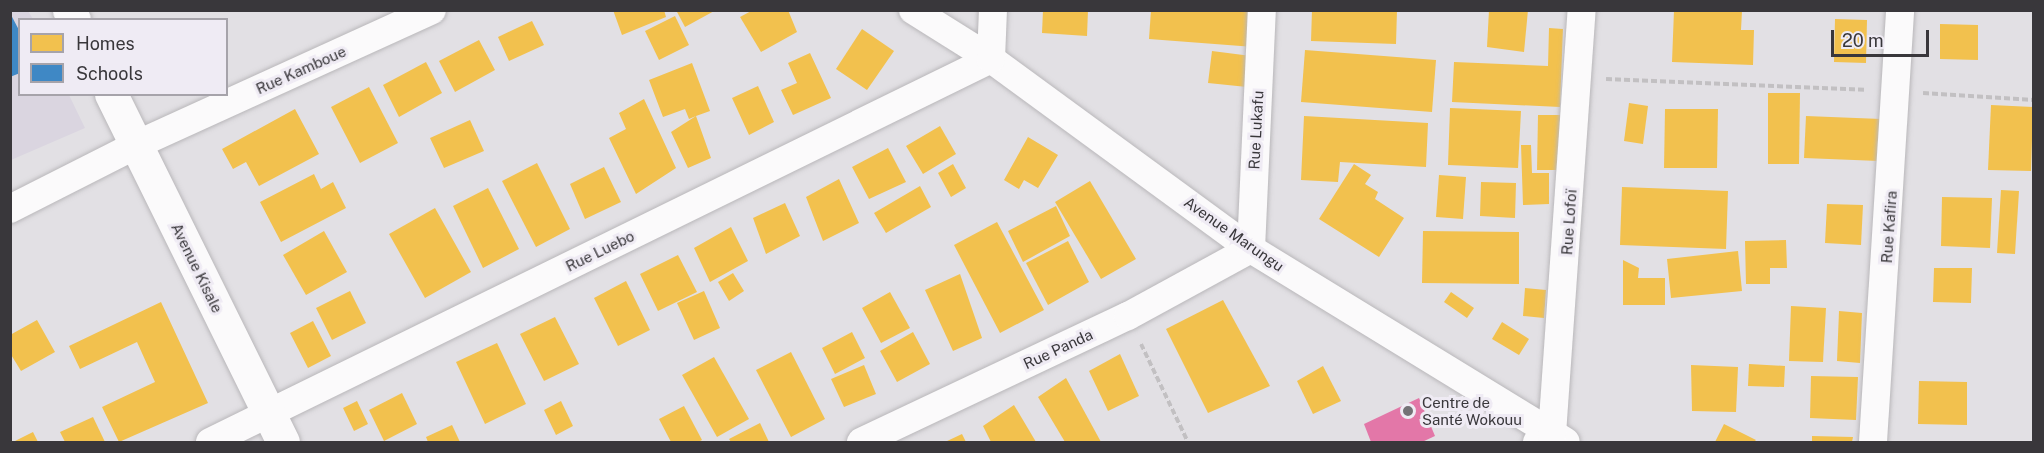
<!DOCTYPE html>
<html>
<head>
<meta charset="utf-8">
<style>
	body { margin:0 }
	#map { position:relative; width:2044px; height:453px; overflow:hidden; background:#e2e0e4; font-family:"Public Sans",sans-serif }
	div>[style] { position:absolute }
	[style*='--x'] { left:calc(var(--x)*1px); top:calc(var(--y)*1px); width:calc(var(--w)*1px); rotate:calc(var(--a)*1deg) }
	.built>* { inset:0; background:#dad5e0 }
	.homes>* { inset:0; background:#f2c14e }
	.schools>* { inset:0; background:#3f88c5 }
	.health>* { inset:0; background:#e377a8 }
	.path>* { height:4px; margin-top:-2px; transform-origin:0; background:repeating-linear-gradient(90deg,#c2c0c2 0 6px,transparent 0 9px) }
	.roads { filter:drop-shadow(0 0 2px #b9b7ba) drop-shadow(0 0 2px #b9b7ba) }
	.minor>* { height:28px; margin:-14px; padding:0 14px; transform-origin:14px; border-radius:14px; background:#fbfafb }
	.tertiary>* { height:33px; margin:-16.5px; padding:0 16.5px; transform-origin:16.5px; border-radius:16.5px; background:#fbfafb }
	.dots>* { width:16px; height:16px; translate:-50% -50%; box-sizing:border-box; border:3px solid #efebf4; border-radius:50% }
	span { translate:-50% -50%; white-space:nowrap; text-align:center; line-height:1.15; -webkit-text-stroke:6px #efebf4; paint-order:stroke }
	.street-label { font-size:15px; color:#39373b }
	.poi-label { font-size:15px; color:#39373b }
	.left { translate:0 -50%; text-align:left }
	.frame { position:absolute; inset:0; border:12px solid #39373b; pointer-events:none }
	.legend { position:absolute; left:18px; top:18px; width:210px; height:78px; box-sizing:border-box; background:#efebf4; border:2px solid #a6a3aa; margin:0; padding:8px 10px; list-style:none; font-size:18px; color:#39373b }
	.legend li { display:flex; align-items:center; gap:12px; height:30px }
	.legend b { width:30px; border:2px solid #a6a3aa }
	.scale { position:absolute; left:1831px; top:30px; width:98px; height:27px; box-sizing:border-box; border:3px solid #39373b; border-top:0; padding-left:8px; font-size:18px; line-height:21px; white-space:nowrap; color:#39373b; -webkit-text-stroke:4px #efebf4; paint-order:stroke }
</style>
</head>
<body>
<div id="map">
	<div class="built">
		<div style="clip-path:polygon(11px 11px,28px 11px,33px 19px,20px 20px,20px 94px,69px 95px,85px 128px,11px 160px)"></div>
	</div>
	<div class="homes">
		<div style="clip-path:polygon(613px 10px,664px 10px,666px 17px,622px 35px)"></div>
		<div style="clip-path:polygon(676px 10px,716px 10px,685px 27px)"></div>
		<div style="clip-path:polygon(753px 10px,788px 10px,797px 32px,761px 52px,740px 17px)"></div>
		<div style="clip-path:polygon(1043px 10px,1088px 10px,1087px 36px,1042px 33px)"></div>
		<div style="clip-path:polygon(1151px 10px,1256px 10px,1254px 47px,1149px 39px)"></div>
		<div style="clip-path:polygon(1312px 10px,1397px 10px,1396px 44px,1311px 41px)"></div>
		<div style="clip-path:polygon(1489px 10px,1528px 10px,1524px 52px,1487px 47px)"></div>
		<div style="clip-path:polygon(1674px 10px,1742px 11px,1741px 30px,1754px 30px,1753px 65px,1672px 62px)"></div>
		<div style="clip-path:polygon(675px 16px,689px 45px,659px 60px,645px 31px)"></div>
		<div style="clip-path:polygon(1835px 19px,1867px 20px,1866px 63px,1834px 62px)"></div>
		<div style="clip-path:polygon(532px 21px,544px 45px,509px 61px,498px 37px)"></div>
		<div style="clip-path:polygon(1940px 24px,1978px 25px,1978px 60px,1940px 59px)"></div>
		<div style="clip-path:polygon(1549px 28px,1563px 29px,1560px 107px,1452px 102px,1454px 62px,1548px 66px)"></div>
		<div style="clip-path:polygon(862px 29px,894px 51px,867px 90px,836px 69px)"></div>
		<div style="clip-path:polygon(479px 40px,495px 70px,455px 92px,439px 61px)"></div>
		<div style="clip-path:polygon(1305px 50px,1436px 60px,1432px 112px,1301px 102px)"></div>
		<div style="clip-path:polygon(1212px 51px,1251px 56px,1247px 87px,1208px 83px)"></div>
		<div style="clip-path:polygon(810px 53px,831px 98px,793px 115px,781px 90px,797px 83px,788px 63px)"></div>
		<div style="clip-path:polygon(426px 62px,442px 93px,399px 117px,383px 85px)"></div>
		<div style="clip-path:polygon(692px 63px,710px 111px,696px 116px,711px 158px,688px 168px,671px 132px,696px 116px,689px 119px,685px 109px,663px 117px,649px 80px)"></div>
		<div style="clip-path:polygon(758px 86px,774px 122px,749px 135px,732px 98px)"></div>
		<div style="clip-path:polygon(369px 87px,398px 143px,360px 163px,331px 107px)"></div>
		<div style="clip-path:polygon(1768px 93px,1800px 93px,1799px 164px,1768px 164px)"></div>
		<div style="clip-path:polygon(644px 99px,676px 168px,636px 194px,609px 138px,626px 129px,619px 113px)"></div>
		<div style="clip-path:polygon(1629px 103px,1648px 106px,1643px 144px,1624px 141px)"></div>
		<div style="clip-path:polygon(1991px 105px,2033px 107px,2031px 171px,1988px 170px)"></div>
		<div style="clip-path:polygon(1450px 108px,1521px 111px,1518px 168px,1448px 165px)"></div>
		<div style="clip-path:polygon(295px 109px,319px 154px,259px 186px,246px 162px,233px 169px,222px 149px)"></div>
		<div style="clip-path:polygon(1665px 109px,1718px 109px,1717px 168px,1664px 168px)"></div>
		<div style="clip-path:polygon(1538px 115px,1560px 115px,1559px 170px,1537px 170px)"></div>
		<div style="clip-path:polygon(1304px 116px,1428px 123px,1426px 167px,1340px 162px,1338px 182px,1301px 180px)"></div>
		<div style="clip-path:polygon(1806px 116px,1881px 119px,1879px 161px,1804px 158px)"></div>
		<div style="clip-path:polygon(470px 120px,484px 151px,444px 168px,430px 138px)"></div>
		<div style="clip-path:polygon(940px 126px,956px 154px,923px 174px,906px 146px)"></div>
		<div style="clip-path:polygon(1028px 137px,1058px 155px,1038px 188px,1024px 180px,1019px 189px,1004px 180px)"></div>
		<div style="clip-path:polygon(1521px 145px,1531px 145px,1532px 173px,1549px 173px,1549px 204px,1523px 205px)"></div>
		<div style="clip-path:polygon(888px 148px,906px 182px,869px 199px,852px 167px)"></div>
		<div style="clip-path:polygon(537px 163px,570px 229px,536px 247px,502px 181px)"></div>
		<div style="clip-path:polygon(953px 164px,966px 188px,951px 197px,938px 173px)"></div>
		<div style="clip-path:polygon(1354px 164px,1371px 175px,1365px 184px,1378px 192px,1375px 199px,1404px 218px,1379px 257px,1319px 219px)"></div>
		<div style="clip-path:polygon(604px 167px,621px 202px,585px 219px,570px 184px)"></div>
		<div style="clip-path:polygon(314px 174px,321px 189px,333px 182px,346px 208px,281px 242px,260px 202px)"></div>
		<div style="clip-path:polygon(1439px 175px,1466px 177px,1463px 219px,1436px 217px)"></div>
		<div style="clip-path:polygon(839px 179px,859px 223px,823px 241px,806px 197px)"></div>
		<div style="clip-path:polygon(1090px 181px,1136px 259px,1101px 279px,1055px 202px)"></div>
		<div style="clip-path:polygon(1481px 182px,1516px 183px,1515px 218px,1480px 216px)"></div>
		<div style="clip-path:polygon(920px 186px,931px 207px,886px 233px,874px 213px)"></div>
		<div style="clip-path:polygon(1622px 187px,1728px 191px,1726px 249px,1620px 245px)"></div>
		<div style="clip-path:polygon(488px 188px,519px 249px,483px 268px,453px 206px)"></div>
		<div style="clip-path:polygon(2001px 190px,2019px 191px,2015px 254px,1997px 253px)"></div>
		<div style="clip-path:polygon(1942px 197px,1992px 198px,1990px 248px,1941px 246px)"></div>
		<div style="clip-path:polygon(785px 203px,800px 236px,766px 254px,753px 218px)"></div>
		<div style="clip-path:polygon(1827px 204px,1863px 205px,1861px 245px,1825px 243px)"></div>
		<div style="clip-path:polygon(1056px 206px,1070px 236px,1023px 262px,1008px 231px)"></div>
		<div style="clip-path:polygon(435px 208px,471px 272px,425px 298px,389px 234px)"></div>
		<div style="clip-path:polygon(997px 222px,1044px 310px,1000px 333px,954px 245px)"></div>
		<div style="clip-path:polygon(731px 227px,748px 261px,710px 282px,694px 248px)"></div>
		<div style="clip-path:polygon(324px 231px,347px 272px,306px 295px,283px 255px)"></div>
		<div style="clip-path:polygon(1423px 231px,1519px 232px,1519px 284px,1422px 283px)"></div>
		<div style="clip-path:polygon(1786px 240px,1787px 268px,1770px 268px,1770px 284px,1746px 284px,1745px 241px)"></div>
		<div style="clip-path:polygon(1068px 241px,1089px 282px,1048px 305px,1026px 263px)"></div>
		<div style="clip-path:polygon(1738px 251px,1742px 291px,1671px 298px,1667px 259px)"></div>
		<div style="clip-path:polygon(678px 255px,697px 292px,658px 311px,640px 274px)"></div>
		<div style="clip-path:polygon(1623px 260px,1639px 268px,1638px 278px,1665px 278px,1665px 305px,1623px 305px)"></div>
		<div style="clip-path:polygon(1934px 268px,1972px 268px,1971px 303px,1933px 302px)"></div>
		<div style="clip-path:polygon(733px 273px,744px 291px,729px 301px,718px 282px)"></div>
		<div style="clip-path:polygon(960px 274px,982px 338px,953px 351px,925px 290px)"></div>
		<div style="clip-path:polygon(626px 281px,650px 330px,618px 346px,594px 298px)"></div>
		<div style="clip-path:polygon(1525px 288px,1546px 290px,1544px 318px,1523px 316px)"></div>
		<div style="clip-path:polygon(350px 291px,366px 323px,332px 340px,316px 308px)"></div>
		<div style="clip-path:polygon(704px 291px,720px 328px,694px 340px,677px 303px)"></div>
		<div style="clip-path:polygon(890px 292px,910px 328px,881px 343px,862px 308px)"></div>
		<div style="clip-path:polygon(1451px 292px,1474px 308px,1467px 318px,1444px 302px)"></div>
		<div style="clip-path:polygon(1223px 300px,1270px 386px,1208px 413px,1166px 329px)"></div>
		<div style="clip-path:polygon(161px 302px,208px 403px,119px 442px,102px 407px,155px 382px,137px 342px,80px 369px,69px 346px)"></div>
		<div style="clip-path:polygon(1791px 306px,1826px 308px,1823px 362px,1789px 361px)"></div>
		<div style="clip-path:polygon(1839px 311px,1862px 313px,1860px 363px,1837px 361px)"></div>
		<div style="clip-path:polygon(555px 317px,579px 364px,544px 381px,520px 334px)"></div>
		<div style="clip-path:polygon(37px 320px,55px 352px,21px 371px,10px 353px,10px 335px)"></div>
		<div style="clip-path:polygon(313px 321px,331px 356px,308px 368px,290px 333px)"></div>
		<div style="clip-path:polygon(1502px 322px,1529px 339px,1519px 355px,1492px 339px)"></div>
		<div style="clip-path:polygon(852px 332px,865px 358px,835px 374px,822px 348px)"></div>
		<div style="clip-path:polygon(913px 332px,930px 364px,897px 382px,880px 351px)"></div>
		<div style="clip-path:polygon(497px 343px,526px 404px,485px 424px,456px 362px)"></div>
		<div style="clip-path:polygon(791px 352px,825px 419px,791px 437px,756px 370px)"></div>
		<div style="clip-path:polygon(1120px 354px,1139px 396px,1108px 411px,1089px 371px)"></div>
		<div style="clip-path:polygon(714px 357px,749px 419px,717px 437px,682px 375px)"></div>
		<div style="clip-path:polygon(1749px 364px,1785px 366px,1784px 387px,1748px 386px)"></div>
		<div style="clip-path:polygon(864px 365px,876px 394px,844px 407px,831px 379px)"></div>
		<div style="clip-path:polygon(1691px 365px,1738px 367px,1736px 412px,1692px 411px)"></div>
		<div style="clip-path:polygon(1323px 366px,1341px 401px,1313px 414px,1297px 381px)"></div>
		<div style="clip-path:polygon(1811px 376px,1858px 377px,1856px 420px,1810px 418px)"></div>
		<div style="clip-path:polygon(1066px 378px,1101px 442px,1065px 442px,1038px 397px)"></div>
		<div style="clip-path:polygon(1919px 381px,1967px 382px,1967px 425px,1918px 424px)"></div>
		<div style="clip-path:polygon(402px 393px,417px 424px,384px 441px,369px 410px)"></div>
		<div style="clip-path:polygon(357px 401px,368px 424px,354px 431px,343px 408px)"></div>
		<div style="clip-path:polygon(561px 401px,573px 426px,556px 435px,544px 410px)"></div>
		<div style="clip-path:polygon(1014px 405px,1036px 442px,991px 442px,983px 426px)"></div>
		<div style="clip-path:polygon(684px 406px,702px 440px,698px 442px,671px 442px,659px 419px)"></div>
		<div style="clip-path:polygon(93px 417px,105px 442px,65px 442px,60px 432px)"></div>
		<div style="clip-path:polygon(760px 423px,769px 442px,731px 442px,729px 439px)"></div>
		<div style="clip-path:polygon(1724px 424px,1756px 440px,1754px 442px,1715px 442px)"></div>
		<div style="clip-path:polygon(452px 425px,460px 442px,428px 442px,426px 437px)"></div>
		<div style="clip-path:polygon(33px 432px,38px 442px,13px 442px)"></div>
		<div style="clip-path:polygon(962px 434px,966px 442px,945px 442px)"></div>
		<div style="clip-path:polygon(1812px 436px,1853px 437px,1852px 442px,1812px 442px)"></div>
	</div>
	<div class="schools">
		<div style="clip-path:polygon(10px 13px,20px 32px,20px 73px,10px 77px)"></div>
	</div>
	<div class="health">
		<div style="clip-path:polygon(1419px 398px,1435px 436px,1422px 442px,1371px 442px,1364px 424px)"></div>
	</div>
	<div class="path">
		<div style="--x:1606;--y:79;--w:259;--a:2.4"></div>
		<div style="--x:1923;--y:93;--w:111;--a:3.6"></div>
		<div style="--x:1141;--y:344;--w:109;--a:64.4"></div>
	</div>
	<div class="roads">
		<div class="minor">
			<div style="--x:913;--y:10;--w:92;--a:32.1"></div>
			<div style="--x:991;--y:59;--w:322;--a:36.2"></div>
			<div style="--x:1251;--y:249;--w:369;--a:31.5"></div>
			<div style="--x:10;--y:209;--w:141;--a:-26.9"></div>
			<div style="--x:136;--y:145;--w:325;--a:-24.5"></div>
			<div style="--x:210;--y:442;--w:870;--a:-26.12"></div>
			<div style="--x:991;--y:59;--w:49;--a:-87.7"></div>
			<div style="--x:861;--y:442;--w:295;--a:-25.3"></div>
			<div style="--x:1128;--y:316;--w:140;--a:-28.6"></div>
			<div style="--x:1251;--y:249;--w:239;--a:-87.4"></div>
			<div style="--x:1537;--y:442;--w:17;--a:-28"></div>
			<div style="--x:1552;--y:434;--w:425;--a:-86"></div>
			<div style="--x:1873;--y:442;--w:433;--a:-86.4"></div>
		</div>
		<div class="tertiary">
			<div style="--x:69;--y:10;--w:11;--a:63"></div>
			<div style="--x:111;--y:94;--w:388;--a:63.7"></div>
		</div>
	</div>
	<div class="dots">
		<div style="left:1408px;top:411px;background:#747276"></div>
	</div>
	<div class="street-label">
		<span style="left:301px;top:70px;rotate:-24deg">Rue Kamboue</span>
		<span style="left:1256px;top:130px;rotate:-87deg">Rue Lukafu</span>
		<span style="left:1569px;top:222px;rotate:-86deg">Rue Lofoï</span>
		<span style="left:1889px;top:227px;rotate:-86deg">Rue Kafira</span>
		<span style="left:1234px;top:234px;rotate:35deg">Avenue Marungu</span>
		<span style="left:600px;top:251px;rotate:-26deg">Rue Luebo</span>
		<span style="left:197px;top:268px;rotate:64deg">Avenue Kisale</span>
		<span style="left:1058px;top:349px;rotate:-25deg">Rue Panda</span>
	</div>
	<div class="poi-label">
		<span class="left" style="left:1422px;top:411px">Centre de<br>Santé Wokouu</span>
	</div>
	<div class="frame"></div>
	<ul class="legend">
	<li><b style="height:16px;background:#f2c14e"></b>Homes</li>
	<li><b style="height:16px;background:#3f88c5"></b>Schools</li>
	</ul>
	<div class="scale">20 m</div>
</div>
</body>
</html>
